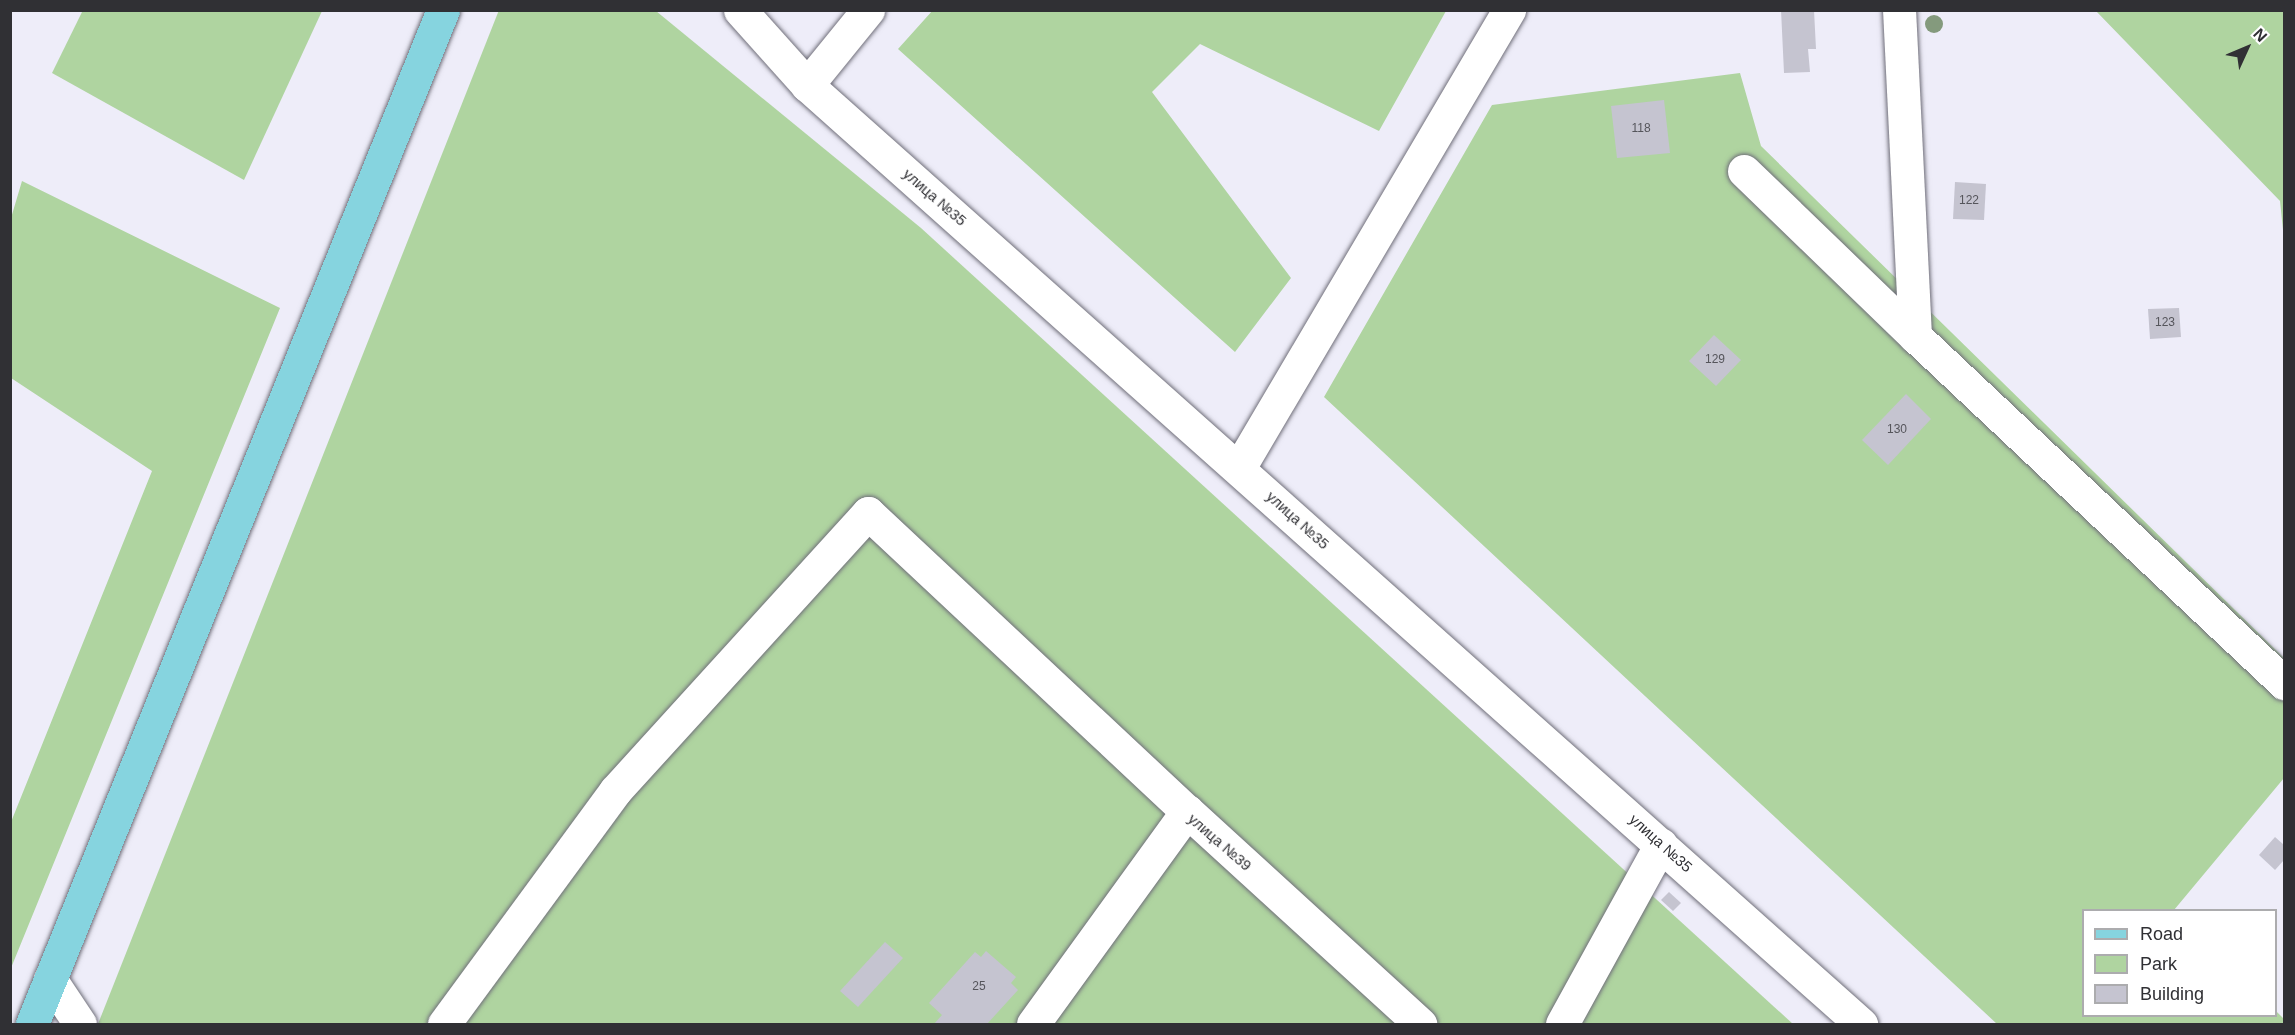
<!DOCTYPE html>
<html>
<head>
<meta charset="utf-8">
<style>
	body { margin:0 }
	#map { position:relative; width:2295px; height:1035px; overflow:hidden; background:#eeedf9; font-family:Arial,sans-serif }
	div>[style] { position:absolute }
	[style*='--x'] { left:calc(var(--x)*1px); top:calc(var(--y)*1px); width:calc(var(--w)*1px); rotate:calc(var(--a)*1deg) }
	.green>* { inset:0; background:#afd4a0 }
	.building>* { inset:0; background:#c5c4d0 }
	.roads { filter:drop-shadow(0 0 2px #706f7a) drop-shadow(0 0 2px #706f7a) }
	.minor>* { height:33px; margin:-16.5px; padding:0 16.5px; transform-origin:16.5px; border-radius:16.5px; background:#fff }
	.major>* { height:33px; margin:-16.5px; padding:0 16.5px; transform-origin:16.5px; border-radius:16.5px; background:#86d4df }
	.trees>* { width:18px; height:18px; margin:-9px; border-radius:50%; background:#849a7d }
	span { translate:-50% -50%; white-space:nowrap; text-align:center; line-height:1.15; -webkit-text-stroke:4.5px #fff; paint-order:stroke }
	.number-label { font-size:12px; color:#55555b }
	.number-label span { -webkit-text-stroke-width:0 }
	.street-label { font-size:15px; color:#303034 }
	.frame { position:absolute; inset:0; border:12px solid #303034; pointer-events:none }
	.legend { position:absolute; left:2082px; top:909px; width:195px; height:108px; box-sizing:border-box; background:#fff; border:2px solid #acacae; margin:0; padding:8px 10px; list-style:none; font-size:18px; color:#303034 }
	.legend li { display:flex; align-items:center; gap:12px; height:30px }
	.legend b { width:30px; border:2px solid #acacae }
	.north { position:absolute; left:2217px; top:18px; width:60px; height:60px; -webkit-text-stroke:4px #fff; paint-order:stroke; rotate:46deg; font-size:16px; font-weight:700; line-height:24px; text-align:center; color:#303034 }
	.north::after { content:''; display:block; margin:auto; width:21px; height:27px; background:#303034; clip-path:polygon(50% 0,100% 100%,50% 72%,0 100%) }
</style>
</head>
<body>
<div id="map">
	<div class="green">
		<div style="clip-path:polygon(83px 10px,322px 10px,322px 11px,244px 180px,52px 73px)"></div>
		<div style="clip-path:polygon(499px 10px,656px 11px,921px 228px,1793px 1024px,98px 1024px)"></div>
		<div style="clip-path:polygon(933px 10px,1446px 10px,1446px 11px,1379px 131px,1200px 44px,1152px 92px,1291px 278px,1235px 352px,898px 49px)"></div>
		<div style="clip-path:polygon(2096px 11px,2284px 11px,2284px 240px,2280px 201px)"></div>
		<div style="clip-path:polygon(1740px 73px,1761px 146px,2284px 658px,2284px 778px,2174px 910px,2084px 910px,2084px 1016px,2276px 1016px,2276px 1011px,2284px 1019px,2284px 1024px,1997px 1024px,1324px 397px,1492px 105px)"></div>
		<div style="clip-path:polygon(22px 181px,280px 308px,11px 968px,11px 822px,152px 471px,11px 378px,11px 218px)"></div>
	</div>
	<div class="building">
		<div style="clip-path:polygon(1781px 10px,1814px 10px,1816px 49px,1808px 49px,1810px 72px,1784px 73px)"></div>
		<div style="clip-path:polygon(1664px 100px,1670px 153px,1617px 158px,1611px 106px)"></div>
		<div style="clip-path:polygon(1955px 182px,1986px 184px,1984px 220px,1953px 219px)"></div>
		<div style="clip-path:polygon(2179px 308px,2181px 337px,2150px 339px,2148px 309px)"></div>
		<div style="clip-path:polygon(1714px 335px,1741px 360px,1716px 386px,1689px 361px)"></div>
		<div style="clip-path:polygon(1906px 394px,1931px 419px,1888px 465px,1862px 440px)"></div>
		<div style="clip-path:polygon(2275px 837px,2284px 845px,2284px 860px,2275px 870px,2259px 855px)"></div>
		<div style="clip-path:polygon(1669px 892px,1681px 903px,1673px 911px,1661px 900px)"></div>
		<div style="clip-path:polygon(885px 942px,903px 958px,858px 1007px,840px 991px)"></div>
		<div style="clip-path:polygon(986px 951px,1016px 977px,1011px 983px,1018px 990px,987px 1024px,934px 1024px,942px 1015px,929px 1003px,975px 952px,981px 957px)"></div>
	</div>
	<div class="roads">
		<div class="minor">
			<div style="--x:740;--y:10;--w:101;--a:48.2"></div>
			<div style="--x:807;--y:85;--w:1412;--a:41.7"></div>
			<div style="--x:807;--y:85;--w:97;--a:-50.9"></div>
			<div style="--x:1744;--y:171;--w:238;--a:44"></div>
			<div style="--x:1915;--y:336;--w:326;--a:-92.8"></div>
			<div style="--x:1915;--y:336;--w:507;--a:43.24"></div>
			<div style="--x:1239;--y:468;--w:532;--a:-59.48"></div>
			<div style="--x:50;--y:979;--w:54;--a:56.3"></div>
			<div style="--x:444;--y:1024;--w:289;--a:-53.7"></div>
			<div style="--x:615;--y:791;--w:376;--a:-47.7"></div>
			<div style="--x:868;--y:513;--w:437;--a:43.1"></div>
			<div style="--x:1033;--y:1024;--w:263;--a:-54.1"></div>
			<div style="--x:1187;--y:811;--w:316;--a:42.4"></div>
			<div style="--x:1562;--y:1024;--w:205;--a:-61.2"></div>
		</div>
		<div class="major">
			<div style="--x:32;--y:1024;--w:1094;--a:-67.94"></div>
		</div>
	</div>
	<div class="trees">
		<div style="left:1934px;top:24px"></div>
	</div>
	<div class="number-label">
		<span style="left:1641px;top:129px">118</span>
		<span style="left:1969px;top:201px">122</span>
		<span style="left:2165px;top:323px">123</span>
		<span style="left:1715px;top:360px">129</span>
		<span style="left:1897px;top:430px">130</span>
		<span style="left:979px;top:987px">25</span>
	</div>
	<div class="street-label">
		<span style="left:935px;top:197px;rotate:41deg">улица №35</span>
		<span style="left:1298px;top:520px;rotate:42deg">улица №35</span>
		<span style="left:1220px;top:842px;rotate:41deg">улица №39</span>
		<span style="left:1661px;top:843px;rotate:42deg">улица №35</span>
	</div>
	<div class="frame"></div>
	<ul class="legend">
	<li><b style="height:8px;background:#86d4df"></b>Road</li>
	<li><b style="height:16px;background:#afd4a0"></b>Park</li>
	<li><b style="height:16px;background:#c5c4d0"></b>Building</li>
	</ul>
	<div class="north">N</div>
</div>
</body>
</html>
